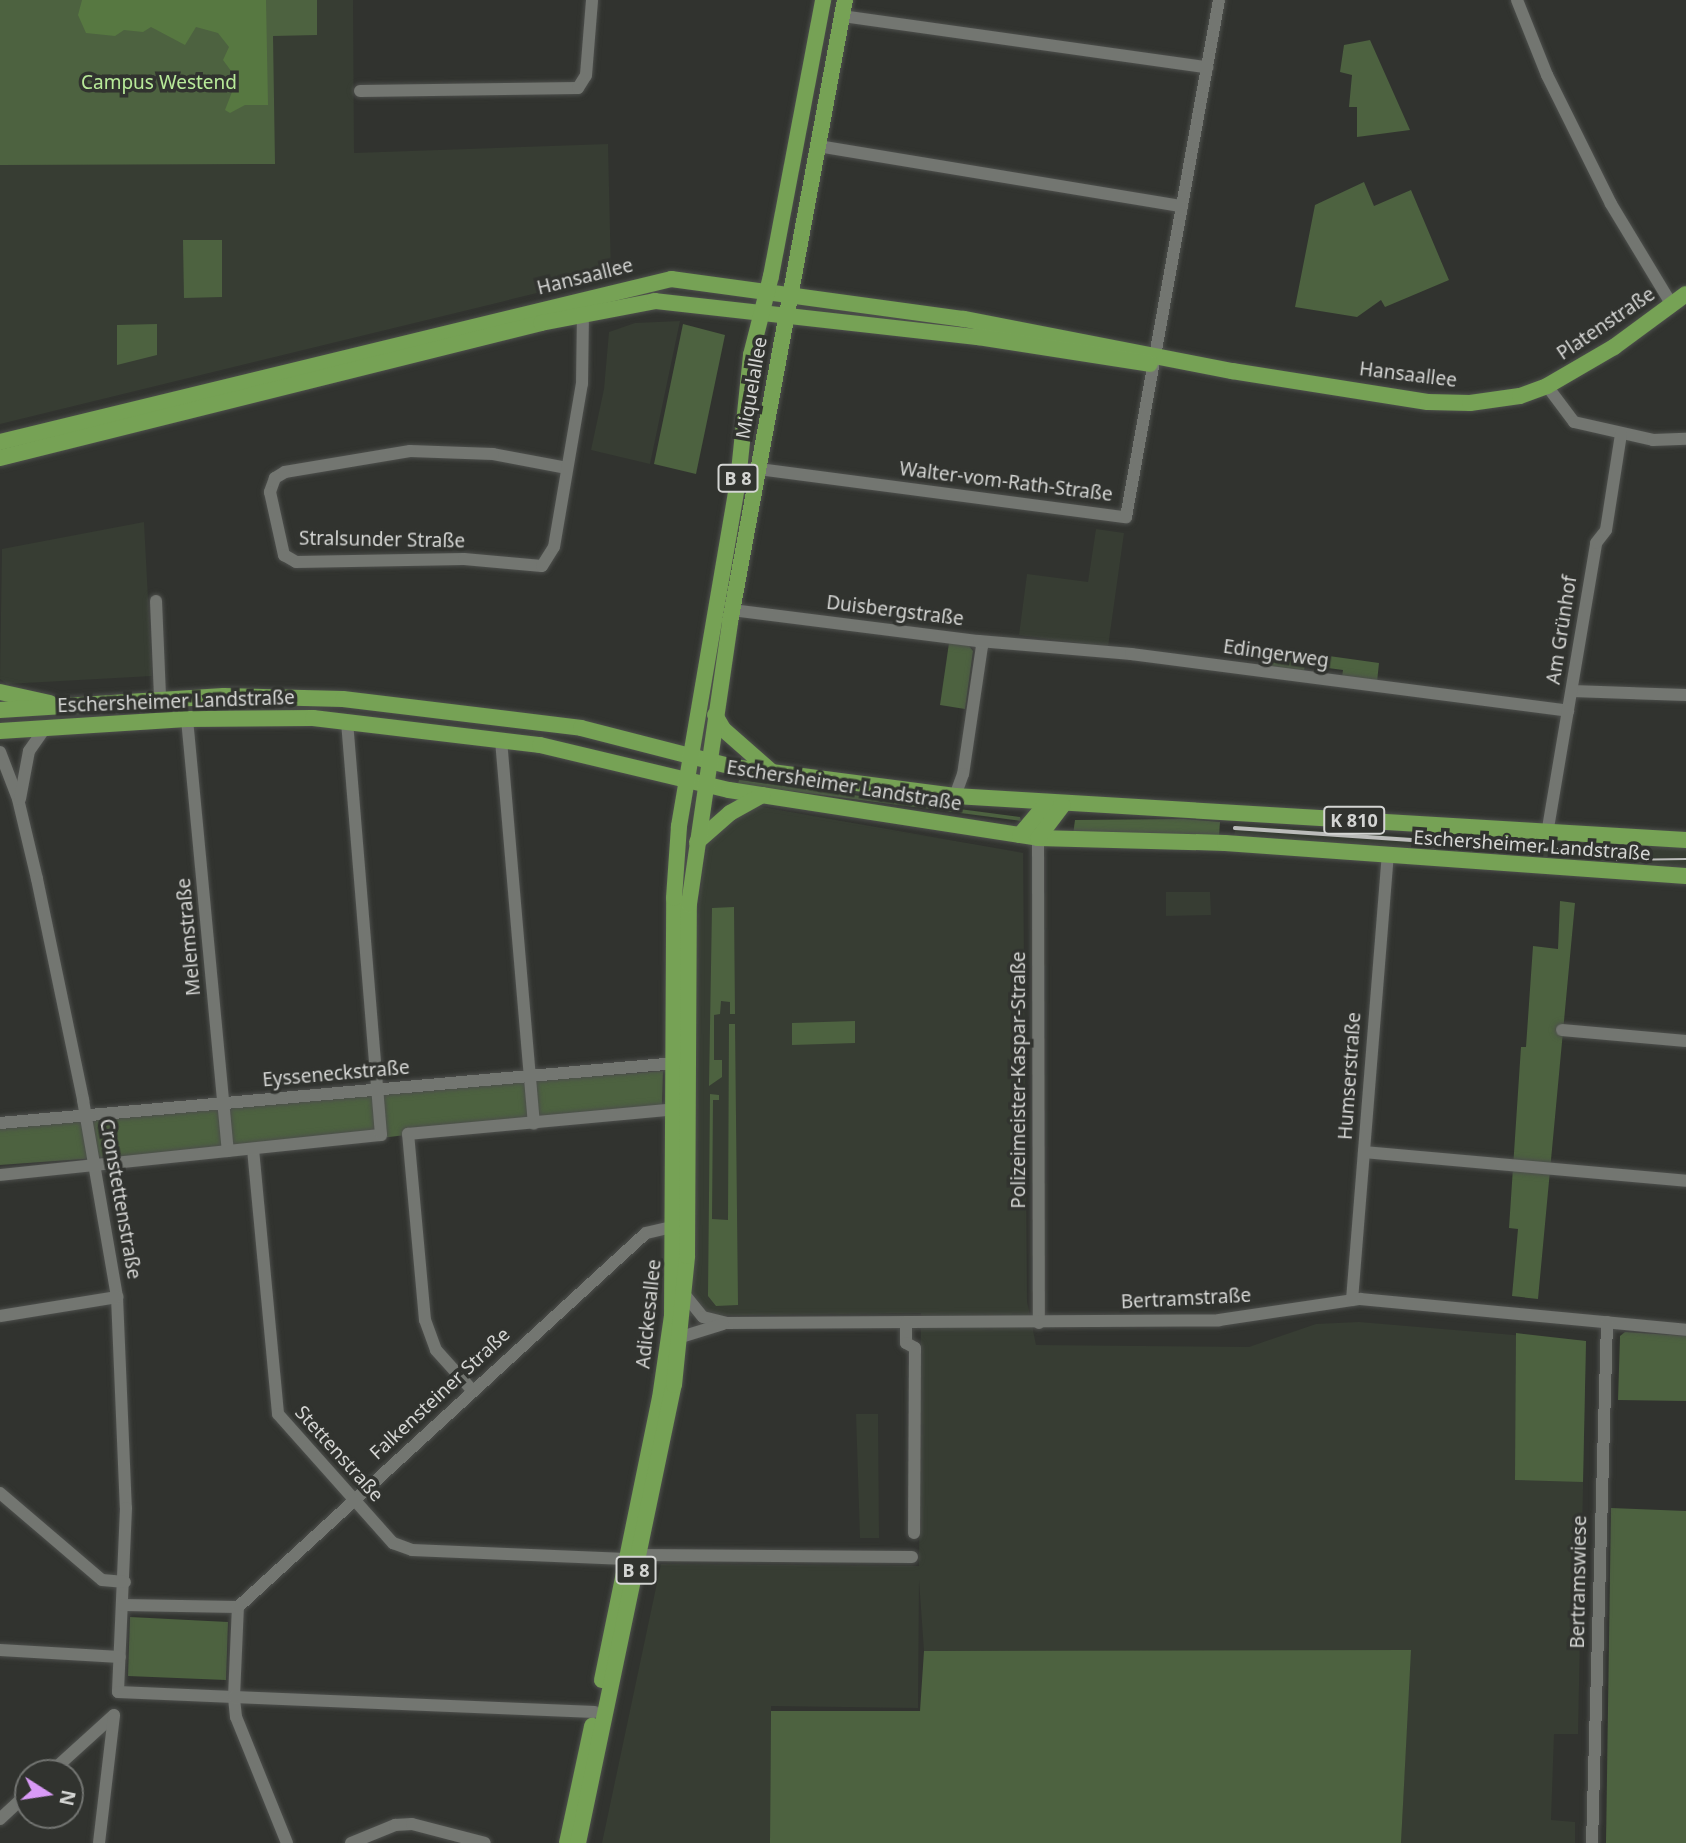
<!DOCTYPE html>
<html>
<head>
<meta charset="utf-8">
<style>
	body { margin:0 }
	#map { position:relative; width:1686px; height:1843px; overflow:hidden; background:#31332f; font-family:"Noto Sans",sans-serif }
	div>[style] { position:absolute }
	[style*='--x'] { left:calc(var(--x)*1px); top:calc(var(--y)*1px); width:calc(var(--w)*1px); rotate:calc(var(--a)*1deg) }
	.built>* { inset:0; background:#373d33 }
	.green>* { inset:0; background:#4d6240 }
	.forest>* { inset:0; background:#577841 }
	.roads { filter:drop-shadow(0 0 2px #4d4f4c) drop-shadow(0 0 2px #4d4f4c) }
	.minor>* { height:12px; margin:-6px; padding:0 6px; transform-origin:6px; border-radius:6px; background:#737671 }
	.major>* { height:16px; margin:-8px; padding:0 8px; transform-origin:8px; border-radius:8px; background:#76a255 }
	.tram>* { height:2px; margin:-1px; padding:0 1px; transform-origin:1px; border-radius:1px; background:#bbbcba }
	.rail>* { height:3.5px; margin:-1.75px; padding:0 1.75px; transform-origin:1.75px; border-radius:1.75px; background:#bbbcba }
	span { translate:-50% -50%; white-space:nowrap; text-align:center; line-height:1.15; -webkit-text-stroke:7px #31332f; paint-order:stroke }
	.shield-label span { padding:2px 5px; background:#31332f; border:2px solid; border-radius:5px; -webkit-text-stroke-width:0 }
	.shield-label { font-size:18px; color:#d4d5d3; font-weight:700 }
	.park-label { font-size:19px; color:#b8ea99 }
	.street-label { font-size:19px; color:#d4d5d3 }
	.north { position:absolute; left:14px; top:1759px; width:70px; height:70px; box-sizing:border-box; background:#31332f; border:2px solid #727471; border-radius:50%; rotate:102deg; font-size:19px; font-weight:700; line-height:28px; text-align:center; color:#d4d5d3 }
	.north::after { content:''; display:block; margin:auto; width:24px; height:32px; background:#d99af7; clip-path:polygon(50% 0,100% 100%,50% 72%,0 100%) }
</style>
</head>
<body>
<div id="map">
	<div class="built">
		<div style="clip-path:polygon(0 0,353px 0,354px 153px,608px 144px,611px 275px,0 424px)"></div>
		<div style="clip-path:polygon(680px 321px,650px 464px,591px 450px,604px 389px,609px 332px,635px 323px)"></div>
		<div style="clip-path:polygon(144px 522px,152px 676px,7px 684px,0 679px,2px 549px)"></div>
		<div style="clip-path:polygon(1096px 529px,1124px 533px,1108px 647px,1019px 635px,1027px 574px,1088px 582px)"></div>
		<div style="clip-path:polygon(757px 806px,1023px 853px,1027px 1301px,1036px 1345px,1249px 1347px,1316px 1324px,1359px 1322px,1586px 1341px,1578px 1734px,1554px 1734px,1551px 1820px,1575px 1822px,1575px 1843px,1401px 1843px,1410px 1650px,924px 1651px,919px 1580px,918px 1708px,771px 1706px,770px 1843px,602px 1843px,661px 1564px,919px 1566px,921px 1313px,689px 1316px,696px 935px,702px 877px,707px 846px,718px 828px)"></div>
		<div style="clip-path:polygon(1236px 824px,1582px 850px,1686px 846px,1686px 869px,1234px 836px)"></div>
		<div style="clip-path:polygon(1166px 892px,1210px 892px,1211px 915px,1166px 916px)"></div>
		<div style="clip-path:polygon(856px 1414px,878px 1414px,879px 1538px,860px 1538px)"></div>
	</div>
	<div class="green">
		<div style="clip-path:polygon(0 0,317px 0,317px 35px,273px 36px,275px 164px,0 165px)"></div>
		<div style="clip-path:polygon(1370px 40px,1410px 130px,1357px 137px,1357px 107px,1349px 107px,1352px 75px,1340px 72px,1344px 45px)"></div>
		<div style="clip-path:polygon(1364px 182px,1374px 206px,1411px 190px,1449px 280px,1385px 307px,1381px 300px,1357px 317px,1295px 307px,1315px 205px)"></div>
		<div style="clip-path:polygon(183px 240px,222px 240px,222px 297px,184px 298px)"></div>
		<div style="clip-path:polygon(157px 324px,157px 355px,117px 365px,117px 325px)"></div>
		<div style="clip-path:polygon(683px 324px,725px 335px,696px 474px,654px 464px)"></div>
		<div style="clip-path:polygon(949px 643px,969px 646px,973px 651px,965px 709px,940px 705px)"></div>
		<div style="clip-path:polygon(1264px 647px,1379px 663px,1377px 682px,1342px 677px,1343px 670px,1305px 665px,1304px 671px,1262px 666px)"></div>
		<div style="clip-path:polygon(739px 780px,1020px 817px,1021px 821px,738px 784px)"></div>
		<div style="clip-path:polygon(1184px 819px,1220px 822px,1219px 836px,1073px 835px,1075px 820px)"></div>
		<div style="clip-path:polygon(1560px 901px,1575px 903px,1538px 1299px,1512px 1296px,1518px 1229px,1509px 1228px,1521px 1047px,1526px 1047px,1533px 946px,1558px 949px)"></div>
		<div style="clip-path:polygon(734px 907px,735px 1014px,730px 1014px,730px 1002px,721px 1001px,720px 1014px,714px 1015px,714px 1060px,722px 1060px,722px 1077px,709px 1086px,712px 908px)"></div>
		<div style="clip-path:polygon(855px 1021px,855px 1043px,792px 1045px,792px 1023px)"></div>
		<div style="clip-path:polygon(729px 1024px,735px 1024px,738px 1305px,716px 1306px,708px 1296px,710px 1094px,719px 1095px,719px 1100px,713px 1100px,712px 1219px,728px 1220px)"></div>
		<div style="clip-path:polygon(663px 1071px,662px 1105px,389px 1137px,0 1165px,0 1119px)"></div>
		<div style="clip-path:polygon(1625px 1332px,1686px 1336px,1686px 1401px,1618px 1400px,1620px 1336px)"></div>
		<div style="clip-path:polygon(1516px 1333px,1586px 1341px,1583px 1482px,1515px 1480px)"></div>
		<div style="clip-path:polygon(1611px 1508px,1686px 1511px,1686px 1843px,1606px 1843px)"></div>
		<div style="clip-path:polygon(130px 1617px,228px 1622px,226px 1680px,128px 1676px)"></div>
		<div style="clip-path:polygon(1411px 1650px,1401px 1843px,770px 1843px,771px 1711px,920px 1711px,924px 1651px)"></div>
	</div>
	<div class="forest">
		<div style="clip-path:polygon(82px 0,266px 0,268px 105px,245px 105px,230px 113px,225px 110px,237px 79px,223px 60px,229px 47px,218px 33px,196px 27px,185px 45px,151px 27px,143px 32px,124px 30px,115px 36px,86px 33px,78px 15px)"></div>
	</div>
	<div class="roads">
		<div class="minor">
			<div style="--x:1517;--y:0;--w:81;--a:68.2"></div>
			<div style="--x:1547;--y:75;--w:144;--a:63.6"></div>
			<div style="--x:1611;--y:204;--w:118;--a:58.9"></div>
			<div style="--x:842;--y:16;--w:369;--a:8"></div>
			<div style="--x:360;--y:91;--w:218;--a:-0.8"></div>
			<div style="--x:578;--y:88;--w:15;--a:-58"></div>
			<div style="--x:586;--y:75;--w:75;--a:-85.4"></div>
			<div style="--x:818;--y:146;--w:369;--a:9.4"></div>
			<div style="--x:1547;--y:386;--w:45;--a:53.1"></div>
			<div style="--x:1574;--y:422;--w:81;--a:12.8"></div>
			<div style="--x:1653;--y:440;--w:33;--a:-2"></div>
			<div style="--x:567;--y:468;--w:75;--a:-169.3"></div>
			<div style="--x:493;--y:454;--w:83;--a:-177.9"></div>
			<div style="--x:410;--y:451;--w:127;--a:170.5"></div>
			<div style="--x:285;--y:472;--w:12;--a:149"></div>
			<div style="--x:275;--y:478;--w:15;--a:110"></div>
			<div style="--x:270;--y:492;--w:65;--a:77.5"></div>
			<div style="--x:284;--y:555;--w:14;--a:30"></div>
			<div style="--x:296;--y:562;--w:168;--a:-1"></div>
			<div style="--x:464;--y:559;--w:78;--a:5.1"></div>
			<div style="--x:542;--y:566;--w:22;--a:-58"></div>
			<div style="--x:554;--y:547;--w:165;--a:-80.3"></div>
			<div style="--x:582;--y:384;--w:69;--a:-89.2"></div>
			<div style="--x:759;--y:469;--w:370;--a:7.5"></div>
			<div style="--x:1126;--y:517;--w:525;--a:-79.8"></div>
			<div style="--x:156;--y:601;--w:97;--a:87.6"></div>
			<div style="--x:732;--y:610;--w:249;--a:7.2"></div>
			<div style="--x:979;--y:641;--w:6;--a:59"></div>
			<div style="--x:982;--y:646;--w:129;--a:98.4"></div>
			<div style="--x:963;--y:774;--w:23;--a:110"></div>
			<div style="--x:979;--y:641;--w:153;--a:4.9"></div>
			<div style="--x:1131;--y:654;--w:441;--a:7.4"></div>
			<div style="--x:1572;--y:691;--w:114;--a:2"></div>
			<div style="--x:187;--y:719;--w:434;--a:84.6"></div>
			<div style="--x:501;--y:740;--w:385;--a:85.1"></div>
			<div style="--x:0;--y:752;--w:50;--a:69"></div>
			<div style="--x:18;--y:799;--w:82;--a:76.6"></div>
			<div style="--x:37;--y:879;--w:226;--a:78.2"></div>
			<div style="--x:83;--y:1100;--w:200;--a:80.2"></div>
			<div style="--x:117;--y:1297;--w:211;--a:87.6"></div>
			<div style="--x:126;--y:1508;--w:184;--a:92.5"></div>
			<div style="--x:118;--y:1692;--w:116;--a:2.5"></div>
			<div style="--x:234;--y:1697;--w:90;--a:-87.5"></div>
			<div style="--x:20;--y:799;--w:49;--a:-79.4"></div>
			<div style="--x:29;--y:751;--w:29;--a:-55"></div>
			<div style="--x:1547;--y:834;--w:295;--a:-80.4"></div>
			<div style="--x:1596;--y:543;--w:16;--a:-52"></div>
			<div style="--x:1606;--y:530;--w:97;--a:-81.1"></div>
			<div style="--x:1038;--y:838;--w:485;--a:89.9"></div>
			<div style="--x:1562;--y:1030;--w:124;--a:5.1"></div>
			<div style="--x:0;--y:1123;--w:679;--a:-5.07"></div>
			<div style="--x:253;--y:1149;--w:266;--a:84.6"></div>
			<div style="--x:278;--y:1414;--w:173;--a:48.3"></div>
			<div style="--x:393;--y:1543;--w:20;--a:20"></div>
			<div style="--x:412;--y:1550;--w:214;--a:2.4"></div>
			<div style="--x:1364;--y:1152;--w:323;--a:5.1"></div>
			<div style="--x:0;--y:1175;--w:383;--a:-6"></div>
			<div style="--x:381;--y:1135;--w:415;--a:-94.7"></div>
			<div style="--x:685;--y:1295;--w:28;--a:51"></div>
			<div style="--x:703;--y:1317;--w:25;--a:14"></div>
			<div style="--x:727;--y:1323;--w:492;--a:-0.3"></div>
			<div style="--x:1219;--y:1320;--w:143;--a:-8.5"></div>
			<div style="--x:1360;--y:1299;--w:327;--a:5.4"></div>
			<div style="--x:1352;--y:1300;--w:445;--a:-85.4"></div>
			<div style="--x:0;--y:1316;--w:119;--a:-9.2"></div>
			<div style="--x:906;--y:1323;--w:20;--a:90"></div>
			<div style="--x:906;--y:1343;--w:10;--a:29"></div>
			<div style="--x:915;--y:1348;--w:185;--a:90.3"></div>
			<div style="--x:681;--y:1337;--w:44;--a:-17.2"></div>
			<div style="--x:472;--y:1390;--w:54;--a:-132"></div>
			<div style="--x:436;--y:1350;--w:32;--a:-110"></div>
			<div style="--x:425;--y:1320;--w:187;--a:-95.2"></div>
			<div style="--x:408;--y:1134;--w:270;--a:-5.3"></div>
			<div style="--x:0;--y:1493;--w:134;--a:40.5"></div>
			<div style="--x:102;--y:1580;--w:23;--a:5"></div>
			<div style="--x:639;--y:1555;--w:273;--a:0.4"></div>
			<div style="--x:123;--y:1605;--w:115;--a:1"></div>
			<div style="--x:238;--y:1607;--w:553;--a:-42.51"></div>
			<div style="--x:646;--y:1233;--w:31;--a:-13"></div>
			<div style="--x:0;--y:1650;--w:120;--a:3.3"></div>
			<div style="--x:50;--y:1773;--w:86;--a:-42.2"></div>
			<div style="--x:0;--y:1819;--w:38;--a:-43"></div>
			<div style="--x:99;--y:1843;--w:129;--a:-83.3"></div>
			<div style="--x:287;--y:1843;--w:136;--a:-112"></div>
			<div style="--x:236;--y:1717;--w:20;--a:-96"></div>
			<div style="--x:234;--y:1697;--w:361;--a:2.4"></div>
			<div style="--x:351;--y:1843;--w:48;--a:-22.2"></div>
			<div style="--x:395;--y:1825;--w:17;--a:-3"></div>
			<div style="--x:412;--y:1824;--w:75;--a:14.6"></div>
			<div style="--x:1592;--y:1843;--w:521;--a:-88.35"></div>
		</div>
		<div class="major">
			<div style="--x:0;--y:442;--w:691;--a:-13.65"></div>
			<div style="--x:671;--y:279;--w:296;--a:7.8"></div>
			<div style="--x:964;--y:319;--w:273;--a:11"></div>
			<div style="--x:1232;--y:371;--w:198;--a:9"></div>
			<div style="--x:1428;--y:402;--w:42;--a:1.4"></div>
			<div style="--x:1470;--y:403;--w:50;--a:-8"></div>
			<div style="--x:1520;--y:396;--w:29;--a:-20"></div>
			<div style="--x:1547;--y:386;--w:78;--a:-30.2"></div>
			<div style="--x:1614;--y:347;--w:89;--a:-36.4"></div>
			<div style="--x:0;--y:458;--w:558;--a:-14.01"></div>
			<div style="--x:541;--y:323;--w:116;--a:-10.9"></div>
			<div style="--x:655;--y:301;--w:325;--a:6.4"></div>
			<div style="--x:978;--y:337;--w:174;--a:8.9"></div>
			<div style="--x:0;--y:692;--w:51;--a:12.4"></div>
			<div style="--x:0;--y:710;--w:224;--a:-3.6"></div>
			<div style="--x:224;--y:696;--w:119;--a:1.4"></div>
			<div style="--x:343;--y:699;--w:240;--a:6.9"></div>
			<div style="--x:581;--y:728;--w:157;--a:14.4"></div>
			<div style="--x:733;--y:767;--w:224;--a:7.4"></div>
			<div style="--x:955;--y:796;--w:732;--a:3.44"></div>
			<div style="--x:715;--y:715;--w:16;--a:60"></div>
			<div style="--x:723;--y:729;--w:67;--a:41.3"></div>
			<div style="--x:0;--y:731;--w:187;--a:-3.7"></div>
			<div style="--x:187;--y:719;--w:126;--a:-0.5"></div>
			<div style="--x:313;--y:718;--w:229;--a:6.8"></div>
			<div style="--x:540;--y:745;--w:194;--a:13.4"></div>
			<div style="--x:729;--y:790;--w:313;--a:8.8"></div>
			<div style="--x:1038;--y:838;--w:187;--a:1.5"></div>
			<div style="--x:1225;--y:843;--w:462;--a:4.1"></div>
			<div style="--x:1020;--y:835;--w:40;--a:-50"></div>
			<div style="--x:1038;--y:838;--w:41;--a:-52.9"></div>
			<div style="--x:697;--y:842;--w:44;--a:-41.3"></div>
			<div style="--x:730;--y:813;--w:37;--a:-29"></div>
			<div style="--x:602;--y:1680;--w:288;--a:-78.4"></div>
			<div style="--x:660;--y:1398;--w:83;--a:-81.7"></div>
			<div style="--x:672;--y:1316;--w:418;--a:-89.7"></div>
			<div style="--x:674;--y:898;--w:72;--a:-86"></div>
			<div style="--x:679;--y:826;--w:350;--a:-80.3"></div>
			<div style="--x:738;--y:481;--w:127;--a:-84.1"></div>
			<div style="--x:751;--y:355;--w:81;--a:-75.8"></div>
			<div style="--x:771;--y:276;--w:281;--a:-79.3"></div>
			<div style="--x:567;--y:1843;--w:120;--a:-77.9"></div>
			<div style="--x:578;--y:1843;--w:468;--a:-78.2"></div>
			<div style="--x:674;--y:1385;--w:130;--a:-84.2"></div>
			<div style="--x:687;--y:1256;--w:352;--a:-89.7"></div>
			<div style="--x:689;--y:904;--w:285;--a:-81.7"></div>
			<div style="--x:730;--y:622;--w:633;--a:-79.53"></div>
		</div>
	</div>
	<div class="tram">
		<div style="--x:1617;--y:860;--w:69;--a:-0.8"></div>
	</div>
	<div class="rail">
		<div style="--x:1235;--y:828;--w:383;--a:3.9"></div>
	</div>
	<div class="shield-label">
		<span style="left:738px;top:478px">B 8</span>
		<span style="left:1354px;top:820px">K 810</span>
		<span style="left:636px;top:1570px">B 8</span>
	</div>
	<div class="park-label">
		<span style="left:159px;top:83px">Campus Westend</span>
	</div>
	<div class="street-label">
		<span style="left:585px;top:277px;rotate:-14deg">Hansaallee</span>
		<span style="left:1606px;top:324px;rotate:-34deg">Platenstraße</span>
		<span style="left:1408px;top:375px;rotate:7deg">Hansaallee</span>
		<span style="left:752px;top:388px;rotate:-80deg">Miquelallee</span>
		<span style="left:1006px;top:482px;rotate:7deg">Walter-vom-Rath-Straße</span>
		<span style="left:382px;top:540px;rotate:1deg">Stralsunder Straße</span>
		<span style="left:895px;top:611px;rotate:7deg">Duisbergstraße</span>
		<span style="left:1562px;top:630px;rotate:-81deg">Am Grünhof</span>
		<span style="left:1276px;top:654px;rotate:8deg">Edingerweg</span>
		<span style="left:176px;top:702px;rotate:-2deg">Eschersheimer Landstraße</span>
		<span style="left:844px;top:786px;rotate:9deg">Eschersheimer Landstraße</span>
		<span style="left:1532px;top:846px;rotate:4deg">Eschersheimer Landstraße</span>
		<span style="left:189px;top:937px;rotate:-95deg">Melemstraße</span>
		<span style="left:336px;top:1074px;rotate:-5deg">Eysseneckstraße</span>
		<span style="left:1350px;top:1076px;rotate:-86deg">Humserstraße</span>
		<span style="left:1019px;top:1080px;rotate:-90deg">Polizeimeister-Kaspar-Straße</span>
		<span style="left:120px;top:1199px;rotate:80deg">Cronstettenstraße</span>
		<span style="left:1186px;top:1299px;rotate:-3deg">Bertramstraße</span>
		<span style="left:649px;top:1314px;rotate:-84deg">Adickesallee</span>
		<span style="left:440px;top:1394px;rotate:-43deg">Falkensteiner Straße</span>
		<span style="left:339px;top:1454px;rotate:48deg">Stettenstraße</span>
		<span style="left:1579px;top:1582px;rotate:-89deg">Bertramswiese</span>
	</div>
	<div class="north">N</div>
</div>
</body>
</html>
